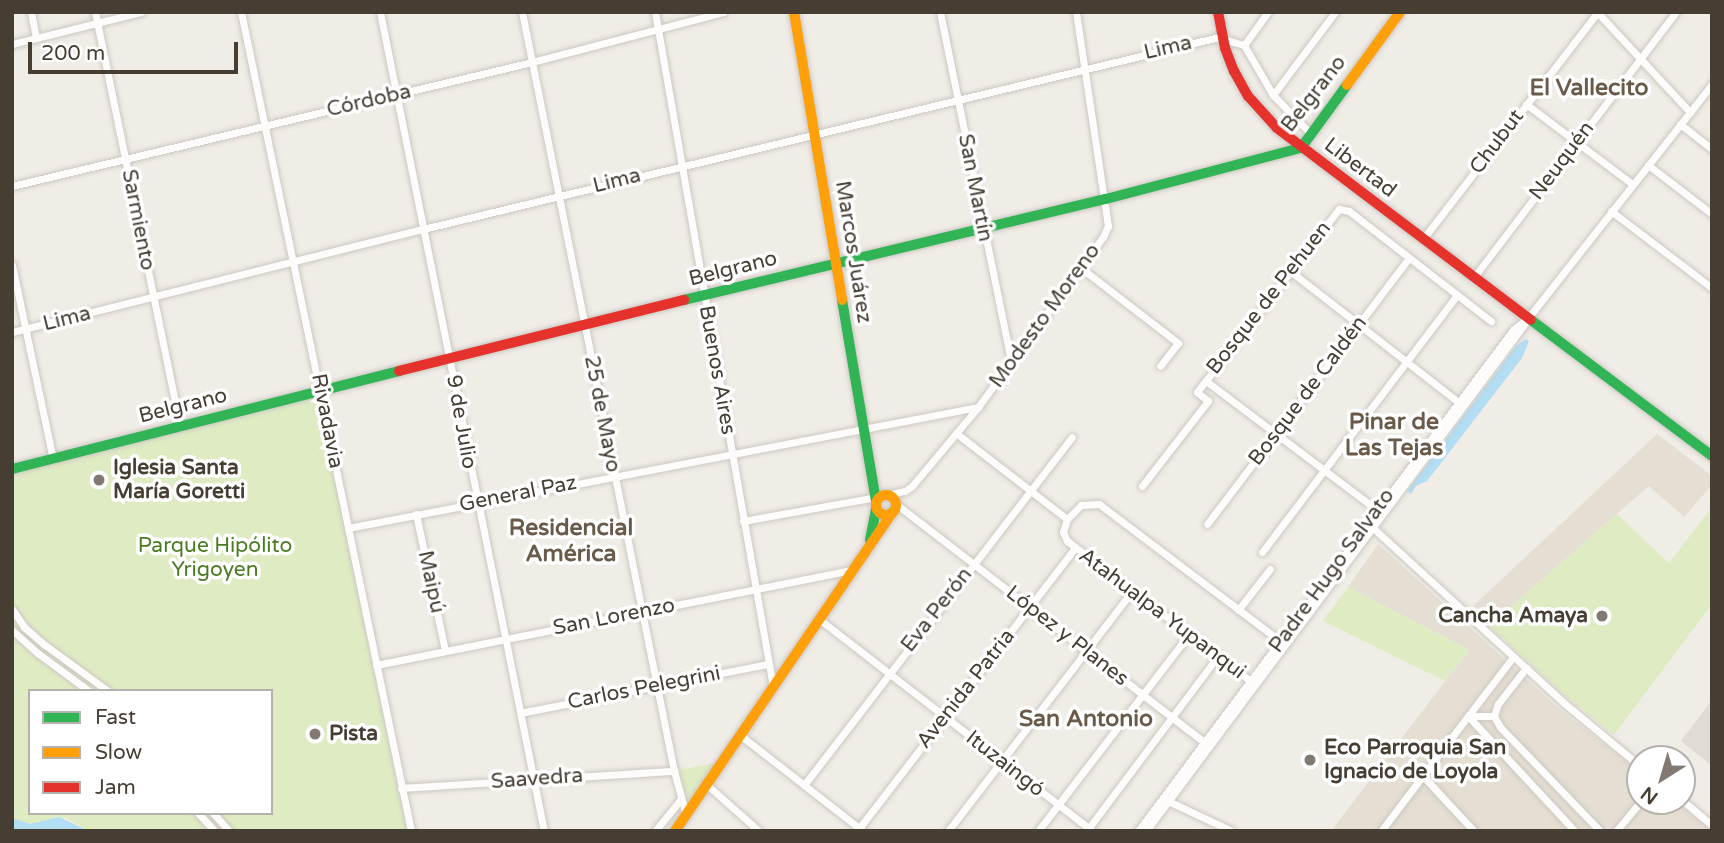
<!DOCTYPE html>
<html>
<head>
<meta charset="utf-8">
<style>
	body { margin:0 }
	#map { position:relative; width:1724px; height:843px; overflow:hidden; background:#f0ece6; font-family:"Varela Round",sans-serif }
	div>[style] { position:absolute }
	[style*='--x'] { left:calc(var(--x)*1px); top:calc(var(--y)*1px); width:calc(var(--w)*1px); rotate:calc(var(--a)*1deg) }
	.residential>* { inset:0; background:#e5ded3 }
	.industrial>* { inset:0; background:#e0dbd4 }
	.green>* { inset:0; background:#dfecc3 }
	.water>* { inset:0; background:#b2ddf2 }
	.roads { filter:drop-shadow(0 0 2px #ccc8c2) drop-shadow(0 0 2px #ccc8c2) }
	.street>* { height:7px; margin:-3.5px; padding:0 3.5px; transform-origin:3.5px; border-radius:3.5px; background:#fdfcfb }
	.fast>* { height:10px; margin:-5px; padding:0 5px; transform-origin:5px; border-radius:5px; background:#30b455 }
	.slow>* { height:10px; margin:-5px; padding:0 5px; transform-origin:5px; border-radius:5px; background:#ff9f0a }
	.slow>.ring { margin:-5px; padding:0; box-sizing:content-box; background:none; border:10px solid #ff9f0a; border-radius:50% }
	.jam>* { height:10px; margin:-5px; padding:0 5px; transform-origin:5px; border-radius:5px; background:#e5322d }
	.dots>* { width:19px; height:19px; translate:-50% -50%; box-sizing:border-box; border:4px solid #fff; border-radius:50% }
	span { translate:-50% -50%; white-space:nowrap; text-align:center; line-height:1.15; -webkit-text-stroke:7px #fff; paint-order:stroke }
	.street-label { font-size:21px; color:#463d33 }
	.poi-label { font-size:21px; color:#463d33; font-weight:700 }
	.left { translate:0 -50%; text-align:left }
	.right { translate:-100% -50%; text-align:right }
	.park-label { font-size:21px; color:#497c21 }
	.neighbourhood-label { font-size:23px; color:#695a49; font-weight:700 }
	.frame { position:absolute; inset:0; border:14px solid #463d33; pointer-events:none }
	.legend { position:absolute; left:28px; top:689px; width:245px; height:126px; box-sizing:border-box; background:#fff; border:2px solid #b5b1ad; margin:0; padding:9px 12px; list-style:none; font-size:21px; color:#463d33 }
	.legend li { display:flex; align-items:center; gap:14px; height:35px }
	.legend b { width:35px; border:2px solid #b5b1ad }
	.north { position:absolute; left:1626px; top:745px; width:70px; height:70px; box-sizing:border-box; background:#fff; border:2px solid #b5b1ad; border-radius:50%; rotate:217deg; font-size:19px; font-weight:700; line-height:28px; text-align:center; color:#463d33 }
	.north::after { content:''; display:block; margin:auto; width:24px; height:32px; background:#827a72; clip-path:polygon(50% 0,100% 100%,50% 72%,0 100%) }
	.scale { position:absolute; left:28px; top:42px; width:210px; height:32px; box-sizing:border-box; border:4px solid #463d33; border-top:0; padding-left:9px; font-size:21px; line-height:24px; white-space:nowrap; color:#463d33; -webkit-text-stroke:5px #fff; paint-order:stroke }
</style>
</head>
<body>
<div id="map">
	<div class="residential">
		<div style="clip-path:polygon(1657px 434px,1712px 476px,1712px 485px,1684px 517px,1649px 486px,1489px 626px,1470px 609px)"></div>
		<div style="clip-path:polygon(1378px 544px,1558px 708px,1640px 772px,1640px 801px,1675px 801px,1711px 831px,1331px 831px,1469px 650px,1348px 587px)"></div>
	</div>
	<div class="industrial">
		<div style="clip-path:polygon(1712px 700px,1712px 766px,1681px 741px)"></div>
	</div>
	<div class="green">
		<div style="clip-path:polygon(evenodd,315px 398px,320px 409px,407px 831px,89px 831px,66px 818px,30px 824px,12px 818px,12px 474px,315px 398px,30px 691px,271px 691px,271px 813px,30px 813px,30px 691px)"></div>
		<div style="clip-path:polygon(1712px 507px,1712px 604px,1614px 735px,1568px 698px,1489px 626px,1617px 514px,1669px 563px)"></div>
		<div style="clip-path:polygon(1348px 587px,1469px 650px,1445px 681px,1323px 621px)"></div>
		<div style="clip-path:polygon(715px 763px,690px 799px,685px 800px,678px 770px)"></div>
	</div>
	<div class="water">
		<div style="clip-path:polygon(1526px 339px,1529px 341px,1522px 358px,1427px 481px,1416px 486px,1411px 494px,1407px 491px,1516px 346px)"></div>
		<div style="clip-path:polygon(59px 817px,89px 831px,12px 831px,12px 818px,30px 824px)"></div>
	</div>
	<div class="roads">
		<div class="street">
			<div style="--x:31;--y:12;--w:26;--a:79"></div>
			<div style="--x:95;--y:12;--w:424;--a:78.4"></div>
			<div style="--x:241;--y:12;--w:836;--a:78.27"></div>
			<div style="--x:380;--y:12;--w:835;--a:78.68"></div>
			<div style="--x:522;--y:12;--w:774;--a:78.68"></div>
			<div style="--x:674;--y:771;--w:46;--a:74.7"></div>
			<div style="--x:655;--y:12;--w:685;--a:80.08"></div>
			<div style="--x:940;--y:12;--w:357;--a:78.5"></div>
			<div style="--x:1597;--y:12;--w:137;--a:47.1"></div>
			<div style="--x:1223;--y:39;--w:22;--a:16"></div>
			<div style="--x:12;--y:44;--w:133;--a:-13.9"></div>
			<div style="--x:1244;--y:45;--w:58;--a:59.9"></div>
			<div style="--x:1273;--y:95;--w:54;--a:45.7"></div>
			<div style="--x:1244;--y:45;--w:41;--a:-54"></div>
			<div style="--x:1273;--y:95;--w:104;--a:-53.2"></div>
			<div style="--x:1526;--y:104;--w:133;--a:37"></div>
			<div style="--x:1680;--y:124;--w:41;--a:38"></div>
			<div style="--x:1648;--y:165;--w:81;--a:37.4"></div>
			<div style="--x:12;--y:186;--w:535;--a:-13.41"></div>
			<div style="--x:532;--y:62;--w:198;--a:-14.6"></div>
			<div style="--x:1611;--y:211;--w:127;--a:37.3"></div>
			<div style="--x:1423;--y:239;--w:287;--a:-52.4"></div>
			<div style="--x:12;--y:265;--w:198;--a:78.1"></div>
			<div style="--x:1081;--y:268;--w:123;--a:37.7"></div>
			<div style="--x:1178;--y:343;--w:29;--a:128"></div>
			<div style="--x:1290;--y:271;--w:217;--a:37.9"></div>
			<div style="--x:1474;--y:277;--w:333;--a:-52.7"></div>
			<div style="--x:12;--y:332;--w:424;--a:-14.1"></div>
			<div style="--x:423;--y:229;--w:823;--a:-13.56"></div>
			<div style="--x:1206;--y:381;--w:213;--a:37"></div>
			<div style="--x:956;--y:433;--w:140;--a:37.8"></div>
			<div style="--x:1142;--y:486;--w:108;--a:-52.2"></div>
			<div style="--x:1208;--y:401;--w:14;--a:-141"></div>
			<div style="--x:1197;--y:392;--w:232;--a:-52.2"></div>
			<div style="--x:1339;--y:209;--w:10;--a:11"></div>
			<div style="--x:1349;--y:211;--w:180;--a:37.8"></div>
			<div style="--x:887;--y:495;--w:18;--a:-13"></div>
			<div style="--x:905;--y:491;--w:9;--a:-36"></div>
			<div style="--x:912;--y:486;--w:103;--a:-50.1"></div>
			<div style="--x:978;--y:407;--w:211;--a:-53.7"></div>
			<div style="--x:1103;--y:237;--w:12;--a:-66"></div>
			<div style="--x:1108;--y:226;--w:216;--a:-98.5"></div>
			<div style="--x:896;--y:504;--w:391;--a:37.7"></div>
			<div style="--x:416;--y:514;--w:139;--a:78"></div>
			<div style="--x:743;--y:521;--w:135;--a:-10.2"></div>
			<div style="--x:1207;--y:524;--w:334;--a:-52.8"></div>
			<div style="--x:1372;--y:527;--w:260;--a:42.5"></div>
			<div style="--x:1564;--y:703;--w:99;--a:39.7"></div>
			<div style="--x:348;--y:528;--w:642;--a:-10.87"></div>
			<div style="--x:1262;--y:552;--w:323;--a:-52.8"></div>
			<div style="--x:12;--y:609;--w:22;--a:56"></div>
			<div style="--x:24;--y:627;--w:28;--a:41"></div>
			<div style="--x:45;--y:645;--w:78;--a:36.1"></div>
			<div style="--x:1238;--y:610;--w:52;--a:-52"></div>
			<div style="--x:819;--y:619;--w:346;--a:37.8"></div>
			<div style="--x:12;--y:630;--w:36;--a:42"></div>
			<div style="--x:39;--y:654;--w:62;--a:36.5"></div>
			<div style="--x:1513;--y:657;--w:74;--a:127.3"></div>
			<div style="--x:1468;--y:716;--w:157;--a:47.1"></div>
			<div style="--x:376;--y:665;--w:486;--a:-11.3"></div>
			<div style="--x:1253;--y:683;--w:234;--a:-142.6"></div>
			<div style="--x:1067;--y:541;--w:10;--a:-114"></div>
			<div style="--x:1063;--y:532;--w:14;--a:-73"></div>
			<div style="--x:1067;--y:519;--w:20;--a:-45"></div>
			<div style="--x:1081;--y:505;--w:18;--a:-3"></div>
			<div style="--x:1099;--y:504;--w:231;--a:37.1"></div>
			<div style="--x:520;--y:713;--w:253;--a:-11.2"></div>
			<div style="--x:1494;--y:716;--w:13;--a:61"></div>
			<div style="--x:1500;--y:727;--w:144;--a:46.1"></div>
			<div style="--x:740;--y:735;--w:156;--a:38"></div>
			<div style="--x:1423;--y:776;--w:75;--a:47.2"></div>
			<div style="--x:706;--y:784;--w:71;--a:41.6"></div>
			<div style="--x:804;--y:785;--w:439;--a:-52.4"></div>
			<div style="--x:401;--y:788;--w:274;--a:-3.6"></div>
			<div style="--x:1166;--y:800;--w:73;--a:25.2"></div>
			<div style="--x:1682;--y:800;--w:39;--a:40"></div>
			<div style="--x:198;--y:813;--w:25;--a:47"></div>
			<div style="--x:213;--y:813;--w:24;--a:48"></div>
			<div style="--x:1088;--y:829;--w:216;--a:-53.1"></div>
			<div style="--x:655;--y:831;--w:41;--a:-50.9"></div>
			<div style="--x:857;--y:831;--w:357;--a:-52.4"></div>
			<div style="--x:948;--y:831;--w:302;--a:-52.5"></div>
			<div style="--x:1038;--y:831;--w:248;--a:-52.5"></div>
			<div style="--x:1138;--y:831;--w:626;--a:-53.19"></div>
			<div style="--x:1513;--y:330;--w:19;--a:-39"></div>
			<div style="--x:1528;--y:318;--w:298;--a:-51.8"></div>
			<div style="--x:1146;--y:831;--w:635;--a:-53.26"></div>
			<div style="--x:1381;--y:831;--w:144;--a:-52.9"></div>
			<div style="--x:1468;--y:716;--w:26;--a:0"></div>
			<div style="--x:1494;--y:716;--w:13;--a:-72"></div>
			<div style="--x:1498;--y:704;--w:46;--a:-52.1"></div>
			<div style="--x:1616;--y:831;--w:39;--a:-50"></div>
		</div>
		<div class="fast">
			<div style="--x:684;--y:300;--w:434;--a:-13.5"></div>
			<div style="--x:1106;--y:199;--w:202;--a:-14.7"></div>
			<div style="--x:1301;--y:148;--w:78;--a:-53.9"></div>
			<div style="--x:842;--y:300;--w:205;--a:80.4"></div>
			<div style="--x:1531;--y:320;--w:226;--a:36.9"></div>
			<div style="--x:12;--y:469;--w:399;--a:-14.2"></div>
			<div style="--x:870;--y:540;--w:32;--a:-79"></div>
		</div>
		<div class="slow">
			<div style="--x:794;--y:12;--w:292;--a:80.5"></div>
			<div style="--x:1347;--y:85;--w:90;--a:-54"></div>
			<div class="ring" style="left:876px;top:495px;width:10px;height:10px"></div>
			<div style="--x:675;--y:831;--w:386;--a:-55.7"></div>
		</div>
		<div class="jam">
			<div style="--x:1218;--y:12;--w:37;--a:79"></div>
			<div style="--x:1225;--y:48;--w:25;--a:69"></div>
			<div style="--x:1234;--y:71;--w:29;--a:61"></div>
			<div style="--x:1248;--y:96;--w:43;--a:47.8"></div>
			<div style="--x:1277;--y:128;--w:318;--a:37.1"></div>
			<div style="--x:399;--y:371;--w:294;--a:-14"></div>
		</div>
	</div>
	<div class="dots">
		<div style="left:99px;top:480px;background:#827a72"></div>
		<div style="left:1602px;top:616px;background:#827a72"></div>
		<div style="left:315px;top:734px;background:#827a72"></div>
		<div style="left:1310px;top:760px;background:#827a72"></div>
	</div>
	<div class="street-label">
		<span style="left:1168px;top:48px;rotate:-13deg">Lima</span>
		<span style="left:1314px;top:94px;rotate:-52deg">Belgrano</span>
		<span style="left:369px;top:101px;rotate:-13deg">Córdoba</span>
		<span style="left:1497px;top:142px;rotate:-53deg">Chubut</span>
		<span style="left:1562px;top:161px;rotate:-53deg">Neuquén</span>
		<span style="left:1360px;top:168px;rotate:37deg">Libertad</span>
		<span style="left:617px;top:181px;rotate:-14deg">Lima</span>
		<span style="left:975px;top:188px;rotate:79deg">San Martín</span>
		<span style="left:138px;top:220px;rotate:79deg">Sarmiento</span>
		<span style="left:853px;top:252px;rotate:81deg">Marcos Juárez</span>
		<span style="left:733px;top:269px;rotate:-14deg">Belgrano</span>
		<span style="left:1269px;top:298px;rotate:-52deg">Bosque de Pehuen</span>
		<span style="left:1045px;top:316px;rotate:-54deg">Modesto Moreno</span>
		<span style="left:67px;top:319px;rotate:-14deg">Lima</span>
		<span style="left:717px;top:370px;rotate:80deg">Buenos Aires</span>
		<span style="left:1308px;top:391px;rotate:-53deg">Bosque de Caldén</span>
		<span style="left:183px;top:406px;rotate:-14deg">Belgrano</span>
		<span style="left:602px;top:414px;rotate:79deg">25 de Mayo</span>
		<span style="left:327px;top:421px;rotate:79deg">Rivadavia</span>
		<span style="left:461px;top:422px;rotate:80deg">9 de Julio</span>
		<span style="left:518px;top:494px;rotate:-11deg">General Paz</span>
		<span style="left:1332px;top:571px;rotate:-54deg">Padre Hugo Salvato</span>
		<span style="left:431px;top:582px;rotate:78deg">Maipú</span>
		<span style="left:937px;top:610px;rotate:-52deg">Eva Perón</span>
		<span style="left:1162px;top:614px;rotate:37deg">Atahualpa Yupanqui</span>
		<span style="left:614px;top:617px;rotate:-11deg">San Lorenzo</span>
		<span style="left:1067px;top:636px;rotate:38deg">López y Planes</span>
		<span style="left:644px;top:688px;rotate:-11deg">Carlos Pelegrini</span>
		<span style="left:966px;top:689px;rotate:-52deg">Avenida Patria</span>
		<span style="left:1005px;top:764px;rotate:38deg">Ituzaingó</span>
		<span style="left:537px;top:779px;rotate:-4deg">Saavedra</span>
	</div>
	<div class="poi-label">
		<span class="left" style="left:113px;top:480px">Iglesia Santa<br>María Goretti</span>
		<span class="right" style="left:1588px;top:616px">Cancha Amaya</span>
		<span class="left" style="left:329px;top:734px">Pista</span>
		<span class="left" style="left:1324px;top:760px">Eco Parroquia San<br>Ignacio de Loyola</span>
	</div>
	<div class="park-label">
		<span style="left:215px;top:558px">Parque Hipólito<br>Yrigoyen</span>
	</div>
	<div class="neighbourhood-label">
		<span style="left:1589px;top:88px">El Vallecito</span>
		<span style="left:1394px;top:435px">Pinar de<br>Las Tejas</span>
		<span style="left:571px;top:541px">Residencial<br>América</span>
		<span style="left:1086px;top:719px">San Antonio</span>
	</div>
	<div class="frame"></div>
	<ul class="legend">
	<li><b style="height:9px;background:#30b455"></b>Fast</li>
	<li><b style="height:9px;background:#ff9f0a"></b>Slow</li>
	<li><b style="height:9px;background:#e5322d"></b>Jam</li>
	</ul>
	<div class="north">N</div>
	<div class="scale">200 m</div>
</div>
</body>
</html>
